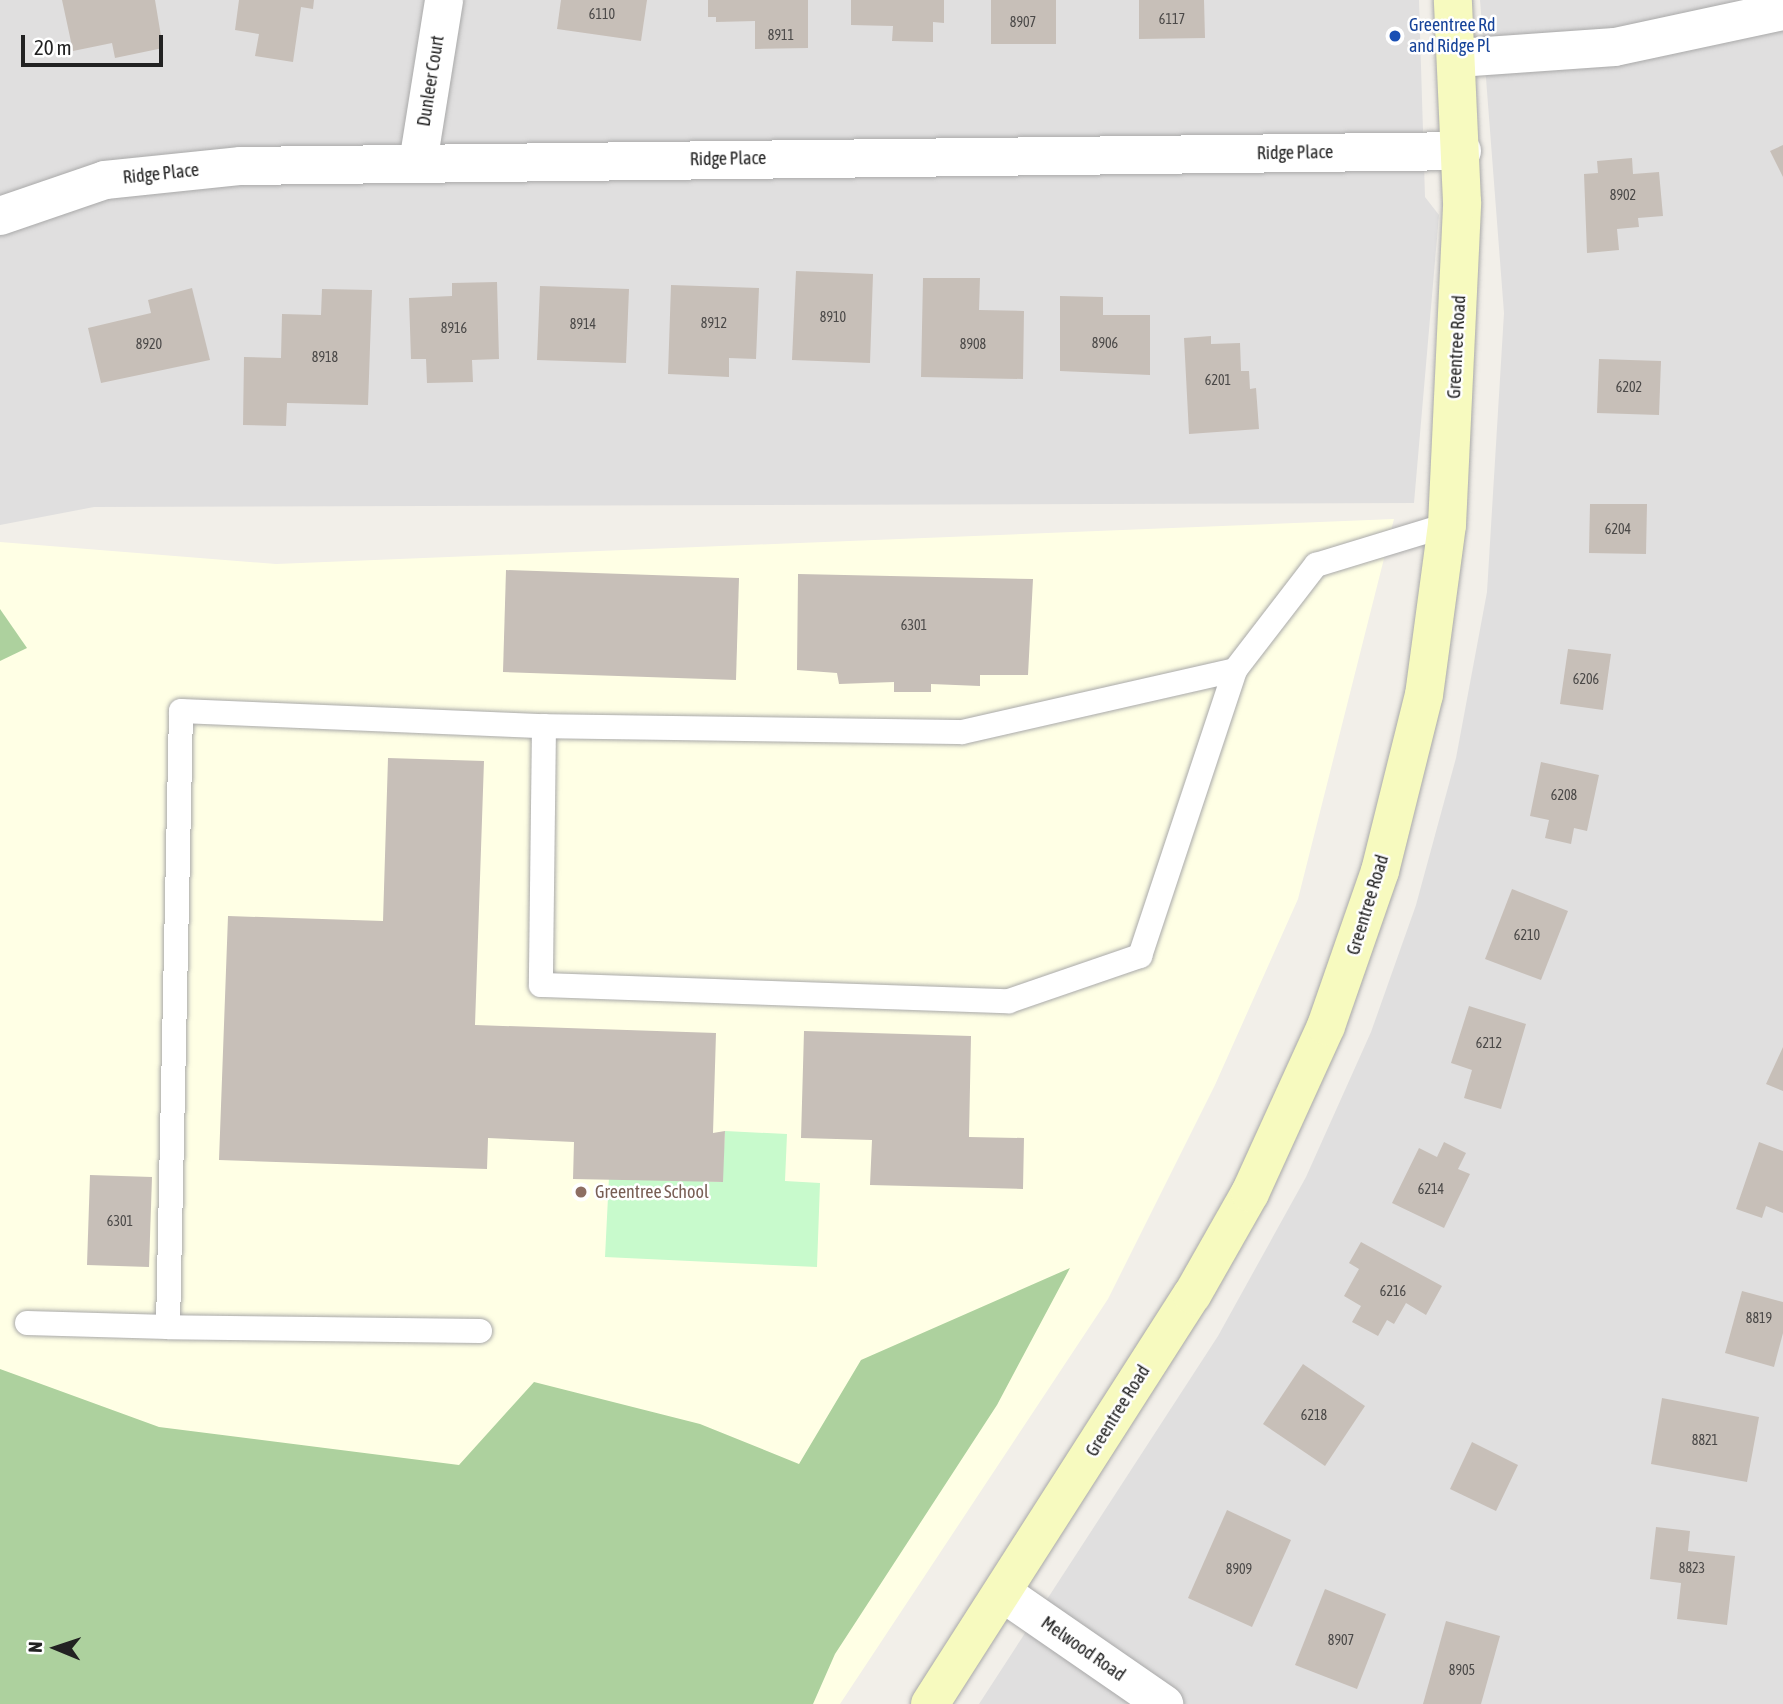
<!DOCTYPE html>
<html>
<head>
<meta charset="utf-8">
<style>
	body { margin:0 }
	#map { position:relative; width:1783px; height:1704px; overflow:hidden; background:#f2efe9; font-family:"Asap Condensed",sans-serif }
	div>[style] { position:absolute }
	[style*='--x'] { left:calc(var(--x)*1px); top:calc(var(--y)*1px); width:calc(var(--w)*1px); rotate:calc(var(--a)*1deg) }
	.residential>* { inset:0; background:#e0dfdf }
	.education>* { inset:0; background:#ffffe5 }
	.forest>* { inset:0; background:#add19e }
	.park>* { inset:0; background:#c8facc }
	.building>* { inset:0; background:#c7bfb8 }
	.roads { filter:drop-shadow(0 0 2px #a9a9a9) drop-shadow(0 0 2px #a9a9a9) }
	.lane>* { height:24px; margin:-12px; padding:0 12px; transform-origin:12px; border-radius:12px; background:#fff }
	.street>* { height:38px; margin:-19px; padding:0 19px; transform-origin:19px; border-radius:19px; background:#fff }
	.secondary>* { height:38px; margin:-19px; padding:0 19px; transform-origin:19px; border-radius:19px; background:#f7fabf }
	.dots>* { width:19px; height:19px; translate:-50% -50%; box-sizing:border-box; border:4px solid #fff; border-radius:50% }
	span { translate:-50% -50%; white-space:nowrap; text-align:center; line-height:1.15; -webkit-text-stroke:5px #fff; paint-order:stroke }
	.number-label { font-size:14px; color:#4b4948 }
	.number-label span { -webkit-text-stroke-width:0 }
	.transit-label { font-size:18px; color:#164399 }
	.left { translate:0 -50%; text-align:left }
	.street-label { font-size:18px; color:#222 }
	.education-label { font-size:18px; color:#785e54 }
	.north { position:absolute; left:21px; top:1613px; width:70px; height:70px; -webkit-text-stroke:5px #fff; paint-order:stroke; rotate:272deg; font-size:19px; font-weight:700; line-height:28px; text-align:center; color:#222 }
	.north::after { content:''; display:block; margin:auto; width:24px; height:32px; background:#222; clip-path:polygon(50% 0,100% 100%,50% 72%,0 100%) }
	.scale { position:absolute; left:21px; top:35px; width:142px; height:32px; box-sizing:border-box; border:4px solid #222; border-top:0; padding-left:9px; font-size:21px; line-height:24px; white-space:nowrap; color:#222; -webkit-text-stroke:5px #fff; paint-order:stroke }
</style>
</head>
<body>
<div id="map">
	<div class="residential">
		<div style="clip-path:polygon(0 0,1419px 0,1425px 197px,1439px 215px,1414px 503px,94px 507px,0 525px)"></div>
		<div style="clip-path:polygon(1480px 0,1783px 0,1783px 1704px,979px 1704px,1218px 1336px,1306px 1177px,1371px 1032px,1416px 905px,1456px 758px,1487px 592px,1504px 313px)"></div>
	</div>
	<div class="education">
		<div style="clip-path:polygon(1394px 519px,1298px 899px,1215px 1085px,1108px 1299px,840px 1704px,0 1704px,0 542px,276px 564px)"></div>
	</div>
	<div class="forest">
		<div style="clip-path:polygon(0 609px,27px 648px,0 661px)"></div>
		<div style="clip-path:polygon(1070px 1268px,997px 1405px,835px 1654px,813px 1704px,0 1704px,0 1369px,159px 1427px,459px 1465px,534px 1382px,700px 1424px,799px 1464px,861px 1360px)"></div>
	</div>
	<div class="park">
		<div style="clip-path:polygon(725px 1131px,787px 1134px,785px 1181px,820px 1183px,817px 1267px,605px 1257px,609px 1177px,722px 1182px)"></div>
	</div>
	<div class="building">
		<div style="clip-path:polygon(62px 0,155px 0,163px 48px,115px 58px,112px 43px,73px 51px)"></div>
		<div style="clip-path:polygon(239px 0,314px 0,313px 9px,301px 7px,293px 62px,255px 56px,259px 34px,235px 30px)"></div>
		<div style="clip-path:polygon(561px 0,647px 0,641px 41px,557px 29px)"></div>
		<div style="clip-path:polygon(708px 0,808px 0,808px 48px,755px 49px,755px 21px,716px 22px,716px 17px,708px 17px)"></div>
		<div style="clip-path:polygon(851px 0,944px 0,944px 23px,933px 22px,933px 42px,892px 41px,893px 26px,851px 25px)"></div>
		<div style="clip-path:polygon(991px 0,1056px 0,1056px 44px,991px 44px)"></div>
		<div style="clip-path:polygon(1139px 0,1204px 0,1205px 38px,1139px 39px)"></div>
		<div style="clip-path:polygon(1783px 145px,1783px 177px,1770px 151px)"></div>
		<div style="clip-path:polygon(1632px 158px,1633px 174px,1659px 172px,1663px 216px,1638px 218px,1639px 227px,1617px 229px,1619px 250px,1587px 253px,1584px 174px,1598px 173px,1597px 161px)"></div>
		<div style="clip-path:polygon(796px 271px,873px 274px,870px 363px,792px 360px)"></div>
		<div style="clip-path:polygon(923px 278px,980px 278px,979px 310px,1024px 311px,1023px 379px,921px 377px)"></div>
		<div style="clip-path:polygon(497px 282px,499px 359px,472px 360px,473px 382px,427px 383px,426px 359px,411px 359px,409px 298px,452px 296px,452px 283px)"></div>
		<div style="clip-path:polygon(671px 285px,759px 288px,756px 359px,729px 358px,729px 377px,668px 374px)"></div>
		<div style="clip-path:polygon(540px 286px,629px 289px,626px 363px,537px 360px)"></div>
		<div style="clip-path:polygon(192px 288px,210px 360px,101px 383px,88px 328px,151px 313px,148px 300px)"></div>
		<div style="clip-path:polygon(322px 289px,372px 290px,368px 405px,287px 403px,286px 426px,243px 425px,244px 357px,281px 358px,282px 314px,321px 315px)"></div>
		<div style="clip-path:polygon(1060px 296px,1103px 297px,1103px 315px,1150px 315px,1150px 375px,1060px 371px)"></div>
		<div style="clip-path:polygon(1211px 336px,1211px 344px,1240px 343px,1241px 371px,1249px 371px,1250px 389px,1256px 388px,1259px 429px,1189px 434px,1184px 338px)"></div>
		<div style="clip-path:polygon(1599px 359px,1661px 361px,1659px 415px,1597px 413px)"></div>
		<div style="clip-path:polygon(1590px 504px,1647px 504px,1646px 554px,1589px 553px)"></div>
		<div style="clip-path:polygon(506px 570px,739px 578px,736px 680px,503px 672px)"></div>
		<div style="clip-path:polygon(798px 574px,1033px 579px,1028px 675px,980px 675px,980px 686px,931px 684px,931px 692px,894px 692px,894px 682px,839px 684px,837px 673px,797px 670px)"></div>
		<div style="clip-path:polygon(1568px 649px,1611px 654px,1603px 710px,1560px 704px)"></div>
		<div style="clip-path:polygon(388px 758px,484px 761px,475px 1025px,716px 1033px,713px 1133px,725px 1131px,723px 1182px,573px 1179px,574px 1142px,488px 1138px,487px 1169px,219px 1160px,228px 916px,383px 921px)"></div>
		<div style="clip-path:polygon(1541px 762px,1599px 775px,1587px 831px,1574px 828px,1571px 844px,1545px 838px,1549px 820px,1530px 816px)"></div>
		<div style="clip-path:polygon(1512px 889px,1568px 911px,1541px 980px,1485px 959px)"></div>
		<div style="clip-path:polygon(1469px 1006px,1526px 1024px,1501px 1109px,1464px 1098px,1472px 1070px,1451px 1063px)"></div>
		<div style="clip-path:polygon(804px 1031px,971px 1036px,969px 1137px,1024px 1138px,1023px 1189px,870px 1185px,872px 1140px,801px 1138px)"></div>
		<div style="clip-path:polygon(1783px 1047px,1783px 1091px,1766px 1084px)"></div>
		<div style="clip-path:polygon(1444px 1142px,1466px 1153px,1458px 1169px,1470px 1174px,1444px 1228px,1392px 1203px,1419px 1148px,1437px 1157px)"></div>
		<div style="clip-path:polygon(1759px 1142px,1783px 1151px,1783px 1213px,1766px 1206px,1762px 1218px,1736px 1209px)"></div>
		<div style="clip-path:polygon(90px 1175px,152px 1177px,149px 1267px,87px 1265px)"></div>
		<div style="clip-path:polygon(1361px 1242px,1442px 1286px,1426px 1315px,1406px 1303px,1394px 1324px,1387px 1320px,1378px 1336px,1352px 1322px,1361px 1306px,1344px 1296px,1359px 1269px,1349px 1263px)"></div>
		<div style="clip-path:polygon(1742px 1291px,1783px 1302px,1783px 1333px,1774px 1367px,1725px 1353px)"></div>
		<div style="clip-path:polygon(1303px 1364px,1365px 1406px,1325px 1466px,1263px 1424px)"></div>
		<div style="clip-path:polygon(1662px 1398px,1759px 1417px,1747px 1482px,1651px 1464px)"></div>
		<div style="clip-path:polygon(1472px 1442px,1518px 1465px,1496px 1511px,1450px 1489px)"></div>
		<div style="clip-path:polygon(1227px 1510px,1291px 1540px,1252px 1627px,1188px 1598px)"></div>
		<div style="clip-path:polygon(1656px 1527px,1690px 1531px,1688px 1551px,1735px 1556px,1727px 1625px,1677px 1619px,1681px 1583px,1650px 1579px)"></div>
		<div style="clip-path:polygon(1325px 1589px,1386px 1614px,1357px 1689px,1295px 1665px)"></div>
		<div style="clip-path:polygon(1446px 1621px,1500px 1636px,1481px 1704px,1423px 1704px)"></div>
	</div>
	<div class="roads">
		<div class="lane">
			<div style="--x:1235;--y:670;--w:280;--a:167.2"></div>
			<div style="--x:962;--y:732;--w:418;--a:-179.2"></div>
			<div style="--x:544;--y:726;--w:259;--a:90.7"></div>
			<div style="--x:541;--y:985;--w:468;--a:2"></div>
			<div style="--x:1009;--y:1001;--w:139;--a:-19"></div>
			<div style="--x:1140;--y:956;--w:301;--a:-71.6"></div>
			<div style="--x:1235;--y:670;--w:133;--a:-52.4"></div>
			<div style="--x:1316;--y:565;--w:137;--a:-17"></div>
			<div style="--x:27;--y:1323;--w:141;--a:1.6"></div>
			<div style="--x:480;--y:1331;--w:312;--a:-179.3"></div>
			<div style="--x:168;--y:1327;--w:616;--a:-88.79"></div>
			<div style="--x:181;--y:711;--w:363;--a:2.4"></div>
		</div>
		<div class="street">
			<div style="--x:1458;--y:58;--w:157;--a:-4"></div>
			<div style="--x:1615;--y:47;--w:172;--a:-12.1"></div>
			<div style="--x:418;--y:163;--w:165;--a:-80.9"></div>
			<div style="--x:0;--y:216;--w:111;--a:-18.9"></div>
			<div style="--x:105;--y:180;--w:137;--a:-5.9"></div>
			<div style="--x:241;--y:166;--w:1221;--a:-0.7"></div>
			<div style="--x:1003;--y:1593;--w:196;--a:34.6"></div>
		</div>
		<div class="secondary">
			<div style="--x:930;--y:1704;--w:486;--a:-57.4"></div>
			<div style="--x:1192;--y:1295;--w:117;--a:-60.4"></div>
			<div style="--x:1250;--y:1193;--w:183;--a:-65.5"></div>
			<div style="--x:1326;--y:1026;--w:164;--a:-70.8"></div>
			<div style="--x:1380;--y:871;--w:181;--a:-76"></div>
			<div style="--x:1424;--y:695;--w:172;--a:-82.3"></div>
			<div style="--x:1447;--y:525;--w:323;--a:-87.3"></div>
			<div style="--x:1462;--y:202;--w:202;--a:-92.6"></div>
		</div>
	</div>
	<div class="dots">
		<div style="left:1395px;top:36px;background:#1a4fb4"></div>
		<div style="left:581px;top:1192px;background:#8d6e63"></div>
	</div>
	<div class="number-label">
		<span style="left:602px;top:14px">6110</span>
		<span style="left:1172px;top:19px">6117</span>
		<span style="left:1023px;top:22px">8907</span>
		<span style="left:781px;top:35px">8911</span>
		<span style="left:1623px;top:195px">8902</span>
		<span style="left:833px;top:317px">8910</span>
		<span style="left:714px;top:323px">8912</span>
		<span style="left:583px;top:324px">8914</span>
		<span style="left:454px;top:328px">8916</span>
		<span style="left:1105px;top:343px">8906</span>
		<span style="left:149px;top:344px">8920</span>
		<span style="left:973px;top:344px">8908</span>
		<span style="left:325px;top:357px">8918</span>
		<span style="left:1218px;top:380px">6201</span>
		<span style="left:1629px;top:387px">6202</span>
		<span style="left:1618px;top:529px">6204</span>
		<span style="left:914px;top:625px">6301</span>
		<span style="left:1586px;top:679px">6206</span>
		<span style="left:1564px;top:795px">6208</span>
		<span style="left:1527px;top:935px">6210</span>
		<span style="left:1489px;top:1043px">6212</span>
		<span style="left:1431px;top:1189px">6214</span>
		<span style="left:120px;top:1221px">6301</span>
		<span style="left:1393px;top:1291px">6216</span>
		<span style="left:1759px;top:1318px">8819</span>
		<span style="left:1314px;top:1415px">6218</span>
		<span style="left:1705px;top:1440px">8821</span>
		<span style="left:1692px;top:1568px">8823</span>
		<span style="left:1239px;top:1569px">8909</span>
		<span style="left:1341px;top:1640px">8907</span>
		<span style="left:1462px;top:1670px">8905</span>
	</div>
	<div class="transit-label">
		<span class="left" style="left:1409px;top:36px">Greentree Rd<br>and Ridge Pl</span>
	</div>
	<div class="street-label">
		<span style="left:431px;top:81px;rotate:-81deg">Dunleer Court</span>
		<span style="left:1295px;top:153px;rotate:-1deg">Ridge Place</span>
		<span style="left:728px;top:159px;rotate:-1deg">Ridge Place</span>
		<span style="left:161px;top:174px;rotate:-6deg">Ridge Place</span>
		<span style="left:1457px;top:347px;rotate:-87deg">Greentree Road</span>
		<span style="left:1368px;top:905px;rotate:-73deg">Greentree Road</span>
		<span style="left:1118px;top:1411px;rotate:-58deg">Greentree Road</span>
		<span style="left:1083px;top:1649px;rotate:35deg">Melwood Road</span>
	</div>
	<div class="education-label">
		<span class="left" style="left:595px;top:1192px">Greentree School</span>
	</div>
	<div class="north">N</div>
	<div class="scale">20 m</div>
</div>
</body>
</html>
